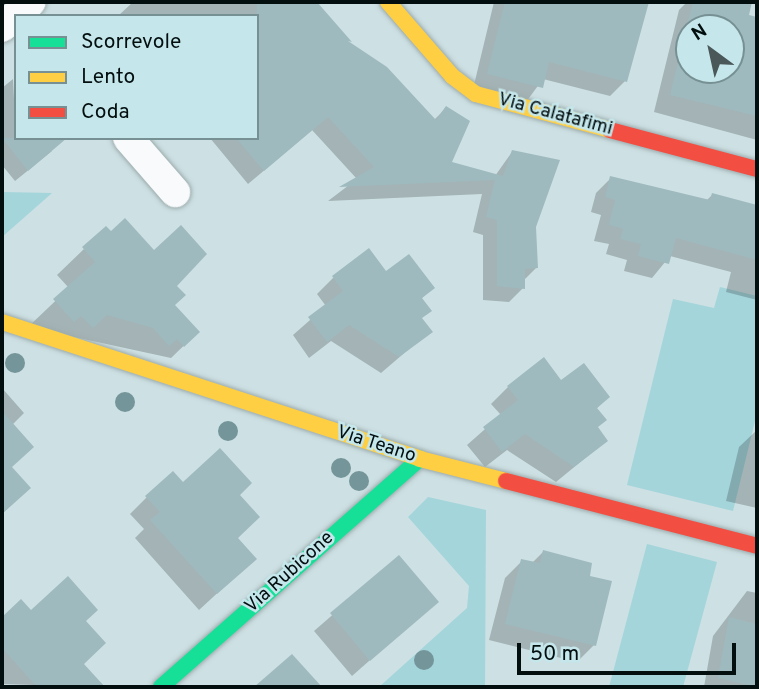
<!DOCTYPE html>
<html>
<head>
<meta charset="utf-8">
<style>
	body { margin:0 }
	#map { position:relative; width:759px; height:689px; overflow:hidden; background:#cde0e3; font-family:Overpass,sans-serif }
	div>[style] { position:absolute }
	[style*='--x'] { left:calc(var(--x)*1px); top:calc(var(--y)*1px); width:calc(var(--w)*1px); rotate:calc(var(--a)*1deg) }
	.green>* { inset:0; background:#a3d5db }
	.shadow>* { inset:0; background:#0003 }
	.building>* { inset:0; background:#9ebabe }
	.roads { filter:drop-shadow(0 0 2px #9cabad) drop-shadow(0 0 2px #9cabad) }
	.street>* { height:30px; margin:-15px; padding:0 15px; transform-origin:15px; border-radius:15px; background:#f8fafb }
	.fast>* { height:16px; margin:-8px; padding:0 8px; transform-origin:8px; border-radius:8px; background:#16e098 }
	.slow>* { height:16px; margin:-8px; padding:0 8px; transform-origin:8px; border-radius:8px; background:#ffcf43 }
	.jam>* { height:16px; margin:-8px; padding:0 8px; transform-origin:8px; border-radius:8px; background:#f24e42 }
	.trees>* { width:20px; height:20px; margin:-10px; border-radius:50%; background:#749599 }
	span { translate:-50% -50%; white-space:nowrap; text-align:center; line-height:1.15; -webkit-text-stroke:5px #c5e7eb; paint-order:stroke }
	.street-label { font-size:19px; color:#030e0f }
	.frame { position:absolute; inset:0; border:4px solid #030e0f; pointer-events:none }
	.legend { position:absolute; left:14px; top:14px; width:245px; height:126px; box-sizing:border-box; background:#c5e7eb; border:2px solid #779093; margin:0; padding:9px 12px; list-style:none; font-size:21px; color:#030e0f }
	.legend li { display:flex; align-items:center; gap:14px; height:35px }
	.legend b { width:35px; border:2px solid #779093 }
	.north { position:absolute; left:675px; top:14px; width:70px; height:70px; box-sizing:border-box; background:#c5e7eb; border:2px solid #779093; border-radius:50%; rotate:327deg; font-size:19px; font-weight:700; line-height:28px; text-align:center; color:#030e0f }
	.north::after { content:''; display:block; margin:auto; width:24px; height:32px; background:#4a5859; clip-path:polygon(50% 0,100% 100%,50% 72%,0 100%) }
	.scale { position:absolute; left:517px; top:643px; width:219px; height:32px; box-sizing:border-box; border:4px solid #030e0f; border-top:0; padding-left:9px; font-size:21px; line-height:24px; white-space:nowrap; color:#030e0f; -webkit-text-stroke:5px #c5e7eb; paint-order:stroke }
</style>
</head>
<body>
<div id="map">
	<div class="green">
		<div style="clip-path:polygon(2px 192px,52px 193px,2px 237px)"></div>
		<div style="clip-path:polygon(720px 287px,757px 296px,757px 413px,733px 511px,627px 485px,673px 299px,714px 308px)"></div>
		<div style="clip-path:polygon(428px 497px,486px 510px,485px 687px,379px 687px,467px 608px,469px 586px,408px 517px)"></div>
		<div style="clip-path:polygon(647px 544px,717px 562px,683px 687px,609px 687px)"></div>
	</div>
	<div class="shadow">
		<div style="clip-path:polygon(133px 2px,315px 2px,348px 43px,434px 120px,446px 108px,449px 163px,495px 176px,512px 152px,535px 226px,536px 268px,523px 281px,523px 288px,509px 302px,483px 300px,483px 235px,473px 232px,482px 194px,328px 201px,357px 179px,312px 130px,248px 184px,210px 138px,257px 138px,257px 16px,118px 16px)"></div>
		<div style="clip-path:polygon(494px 2px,647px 2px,625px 81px,610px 96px,543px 79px,526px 102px,473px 89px)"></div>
		<div style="clip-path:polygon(evenodd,687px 2px,749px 6px,743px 33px,757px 37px,757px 140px,654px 112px,679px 10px,687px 2px,689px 28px,731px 28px,731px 70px,689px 70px,689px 28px)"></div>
		<div style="clip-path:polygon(13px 79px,16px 138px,52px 151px,15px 181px,2px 165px,2px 88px)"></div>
		<div style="clip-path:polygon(611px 178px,706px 201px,712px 195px,757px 206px,757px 300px,726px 292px,731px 272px,670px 256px,652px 278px,624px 271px,627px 260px,606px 254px,609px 244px,594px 241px,601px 215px,591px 212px,596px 193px)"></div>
		<div style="clip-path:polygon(84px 249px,175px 286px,173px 305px,198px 332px,171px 358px,28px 327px,69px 288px,57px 275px)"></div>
		<div style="clip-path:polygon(386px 273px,432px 288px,421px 299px,421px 319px,430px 331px,381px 373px,331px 341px,309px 358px,293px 335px,326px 306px,317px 294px,333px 278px)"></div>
		<div style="clip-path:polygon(508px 387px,608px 397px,596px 409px,597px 428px,606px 441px,556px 482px,507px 450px,485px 467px,467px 445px,501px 415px,491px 404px)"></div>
		<div style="clip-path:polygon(2px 388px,24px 413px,12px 425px,11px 505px,2px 514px)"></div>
		<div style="clip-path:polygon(757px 430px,757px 508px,726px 501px,739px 447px)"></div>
		<div style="clip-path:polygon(183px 484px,238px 495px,237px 575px,199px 610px,135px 538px,144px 529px,130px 514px,147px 497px)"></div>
		<div style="clip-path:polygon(543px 552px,587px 577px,594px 645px,577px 662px,489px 640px,505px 578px,522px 561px,532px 563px)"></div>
		<div style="clip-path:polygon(398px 558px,436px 602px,352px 676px,314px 631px)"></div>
		<div style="clip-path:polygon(747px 591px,757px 593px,757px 687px,704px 687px,713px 636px)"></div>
		<div style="clip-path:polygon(21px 602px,31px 612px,84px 622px,82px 665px,100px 685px,98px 687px,2px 684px,2px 619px)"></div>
	</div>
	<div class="building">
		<div style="clip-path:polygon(257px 2px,317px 2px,352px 42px,348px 41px,387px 67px,436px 120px,446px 106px,470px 121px,452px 162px,503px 176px,512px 150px,560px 160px,536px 227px,538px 268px,525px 269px,525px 289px,497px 286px,497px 220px,486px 217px,495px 180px,339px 187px,374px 167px,328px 117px,264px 171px,236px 138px,257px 138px)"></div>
		<div style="clip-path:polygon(505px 2px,649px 2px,627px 82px,549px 62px,543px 88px,487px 74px)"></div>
		<div style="clip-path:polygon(evenodd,693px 2px,752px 2px,749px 15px,757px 17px,757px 116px,670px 95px,693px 2px,689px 28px,731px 28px,731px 70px,689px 70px,689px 28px)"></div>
		<div style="clip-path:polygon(2px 138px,67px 138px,28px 171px)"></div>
		<div style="clip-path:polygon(610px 176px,710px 200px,712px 193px,757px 205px,757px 260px,676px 238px,669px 264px,638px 256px,641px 244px,620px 239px,623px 229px,609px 225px,615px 200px,605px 197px)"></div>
		<div style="clip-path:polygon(125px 218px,154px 250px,181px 225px,207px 254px,177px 286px,186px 295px,175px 305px,200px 332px,184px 347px,177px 339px,169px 346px,153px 328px,107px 315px,93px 328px,81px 316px,74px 322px,53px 299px,95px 262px,82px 247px,106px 226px,111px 231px)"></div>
		<div style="clip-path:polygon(369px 248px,386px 271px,409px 254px,435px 288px,422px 298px,432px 311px,422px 318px,433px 332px,399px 357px,349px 325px,327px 342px,308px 317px,343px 291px,332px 276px)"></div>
		<div style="clip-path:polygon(544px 357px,561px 380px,584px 363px,610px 397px,597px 408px,607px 420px,598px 427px,608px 441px,574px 467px,525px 434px,502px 452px,483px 427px,518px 400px,507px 386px)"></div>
		<div style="clip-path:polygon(2px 411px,34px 447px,12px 467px,31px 488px,2px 514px)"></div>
		<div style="clip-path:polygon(220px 448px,252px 483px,240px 495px,260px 517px,238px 538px,257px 559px,217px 594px,150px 520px,160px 512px,145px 496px,173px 471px,183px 482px)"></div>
		<div style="clip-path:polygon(543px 550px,592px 563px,590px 576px,612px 581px,596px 646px,505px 624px,521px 559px,540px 563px)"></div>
		<div style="clip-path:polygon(399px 555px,439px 602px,370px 661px,330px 613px)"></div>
		<div style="clip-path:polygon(68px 576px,98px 610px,86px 621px,106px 643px,84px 664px,105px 687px,37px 687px,2px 648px,2px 617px,21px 599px,31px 610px)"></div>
		<div style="clip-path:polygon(729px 617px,757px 624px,757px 687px,718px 678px)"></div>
		<div style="clip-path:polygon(292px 654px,322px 687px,254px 687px)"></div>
	</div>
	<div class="roads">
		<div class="street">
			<div style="--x:2;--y:27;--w:38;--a:-41"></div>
			<div style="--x:128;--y:138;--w:72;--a:49"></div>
		</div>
		<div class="fast">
			<div style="--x:161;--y:687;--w:345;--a:-41.4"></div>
		</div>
		<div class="slow">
			<div style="--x:388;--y:2;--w:98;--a:49.1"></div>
			<div style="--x:452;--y:76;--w:30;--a:37"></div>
			<div style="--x:476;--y:94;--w:139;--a:15"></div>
			<div style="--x:2;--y:322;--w:440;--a:18.1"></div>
			<div style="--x:420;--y:459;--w:89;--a:14.3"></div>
		</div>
		<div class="jam">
			<div style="--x:610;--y:130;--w:152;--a:14.9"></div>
			<div style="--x:506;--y:481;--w:259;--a:14.5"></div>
		</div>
	</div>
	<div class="trees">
		<div style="left:15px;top:363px"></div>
		<div style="left:125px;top:402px"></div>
		<div style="left:228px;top:431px"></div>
		<div style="left:341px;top:468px"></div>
		<div style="left:359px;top:481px"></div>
		<div style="left:424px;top:660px"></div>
	</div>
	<div class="street-label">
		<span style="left:555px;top:115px;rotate:15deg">Via Calatafimi</span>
		<span style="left:376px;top:445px;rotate:18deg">Via Teano</span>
		<span style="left:290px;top:573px;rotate:-42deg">Via Rubicone</span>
	</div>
	<div class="frame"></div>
	<ul class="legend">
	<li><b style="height:9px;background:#16e098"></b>Scorrevole</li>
	<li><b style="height:9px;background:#ffcf43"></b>Lento</li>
	<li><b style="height:9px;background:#f24e42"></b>Coda</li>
	</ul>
	<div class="north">N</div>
	<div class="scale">50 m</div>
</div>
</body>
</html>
